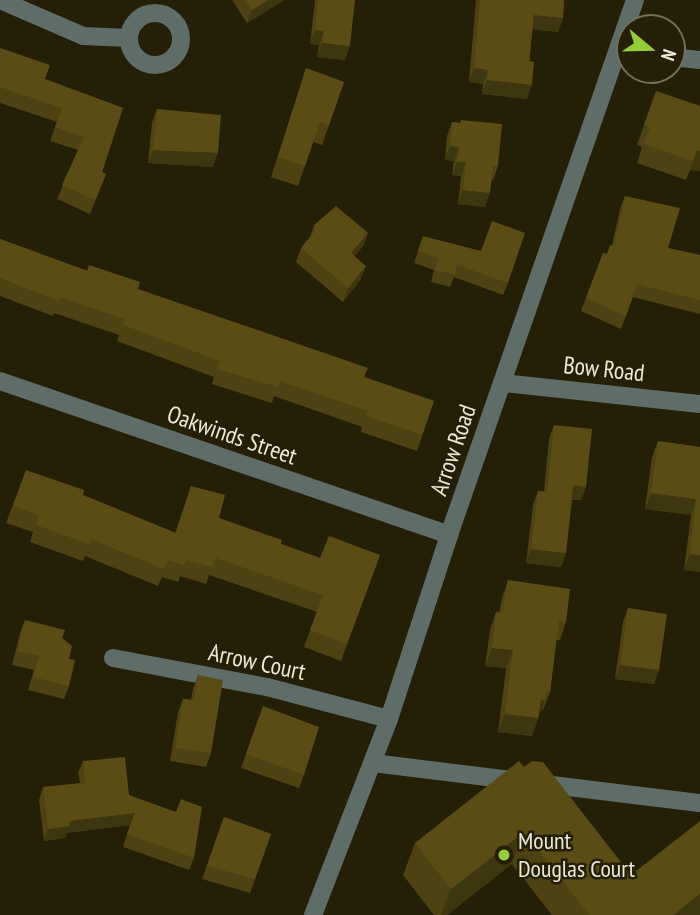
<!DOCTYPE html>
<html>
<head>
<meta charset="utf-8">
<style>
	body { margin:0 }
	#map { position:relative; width:700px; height:915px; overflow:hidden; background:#241f06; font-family:"PT Sans Narrow",sans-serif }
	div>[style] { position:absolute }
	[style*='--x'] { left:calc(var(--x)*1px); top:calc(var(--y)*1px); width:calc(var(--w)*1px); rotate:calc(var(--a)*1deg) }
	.minor>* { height:18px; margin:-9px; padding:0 9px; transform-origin:9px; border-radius:9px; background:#5f6d68 }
	.minor>.ring { margin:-9px; padding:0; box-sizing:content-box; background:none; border:18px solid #5f6d68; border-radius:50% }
	.wall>* { inset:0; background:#4d4212 }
	.shaded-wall>* { inset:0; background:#3e360f }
	.building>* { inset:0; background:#594d15 }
	.dots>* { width:19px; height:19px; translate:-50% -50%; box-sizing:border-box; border:4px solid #241f06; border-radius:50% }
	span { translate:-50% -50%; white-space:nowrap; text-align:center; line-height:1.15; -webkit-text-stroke:5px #241f06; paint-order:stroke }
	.street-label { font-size:24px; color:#ebe8d9 }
	.poi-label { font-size:24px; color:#ebe8d9 }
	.left { translate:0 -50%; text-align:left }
	.north { position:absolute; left:616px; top:14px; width:70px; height:70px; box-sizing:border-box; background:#241f06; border:2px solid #746f5a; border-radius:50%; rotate:109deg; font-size:19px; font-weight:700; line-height:28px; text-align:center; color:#ebe8d9 }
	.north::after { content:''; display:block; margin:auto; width:24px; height:32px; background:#95cc3a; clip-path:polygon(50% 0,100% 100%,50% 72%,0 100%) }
</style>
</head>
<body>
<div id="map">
	<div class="minor">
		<div style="--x:0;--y:0;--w:90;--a:23.4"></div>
		<div style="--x:83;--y:36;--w:46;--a:2.5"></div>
		<div class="ring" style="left:129px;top:13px;width:34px;height:34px"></div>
		<div style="--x:672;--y:57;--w:28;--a:6"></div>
		<div style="--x:0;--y:381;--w:475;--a:18.9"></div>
		<div style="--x:503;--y:383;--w:198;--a:6.1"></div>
		<div style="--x:113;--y:658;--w:157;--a:10.7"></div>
		<div style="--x:267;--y:687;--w:126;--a:14.7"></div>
		<div style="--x:373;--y:763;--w:329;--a:7"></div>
		<div style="--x:313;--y:915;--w:210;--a:-68.8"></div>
		<div style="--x:389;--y:719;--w:194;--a:-71.9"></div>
		<div style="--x:449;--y:535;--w:566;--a:-70.83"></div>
	</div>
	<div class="wall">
		<div style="clip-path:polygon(232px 0,284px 0,247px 23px)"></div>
		<div style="clip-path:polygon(315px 0,355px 0,345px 60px,317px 57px,319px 45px,310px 44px)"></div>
		<div style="clip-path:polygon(476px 0,564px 0,563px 18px,558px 32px,532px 29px,527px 99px,482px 94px,483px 84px,469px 82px)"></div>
		<div style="clip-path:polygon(0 48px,45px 79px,123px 108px,102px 172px,106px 174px,90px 214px,57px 199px,78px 150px,50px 141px,57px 122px,0 103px)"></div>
		<div style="clip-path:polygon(306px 68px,344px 82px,322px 145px,313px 142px,298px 186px,271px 177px)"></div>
		<div style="clip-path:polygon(656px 91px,700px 106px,700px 171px,690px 170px,686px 180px,637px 163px,642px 147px,637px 145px)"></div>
		<div style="clip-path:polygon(157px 109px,213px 167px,148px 163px,152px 123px)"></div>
		<div style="clip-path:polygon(461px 120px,498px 166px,493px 180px,491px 180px,485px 207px,458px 204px,461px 176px,452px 175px,454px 161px,445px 160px,447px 136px,452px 122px,460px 123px)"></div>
		<div style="clip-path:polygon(625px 196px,668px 248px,700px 255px,700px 314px,633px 297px,621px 329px,581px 311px,603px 253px,607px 254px,612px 245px,620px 209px)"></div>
		<div style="clip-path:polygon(314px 225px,368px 233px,363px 246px,355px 256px,361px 279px,343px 302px,296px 262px,301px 248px,310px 237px)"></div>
		<div style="clip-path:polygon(423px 236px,508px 283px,503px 295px,454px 277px,450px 287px,431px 282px,434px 270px,414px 263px)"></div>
		<div style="clip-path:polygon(0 239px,138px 289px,364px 377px,434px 401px,417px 451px,361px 432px,362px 427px,274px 396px,272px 403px,212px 384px,214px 377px,117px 341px,119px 335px,54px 313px,53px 316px,0 296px)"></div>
		<div style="clip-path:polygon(554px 425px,586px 487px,581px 500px,572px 500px,566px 553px,561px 567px,526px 563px,533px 505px,538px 491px,544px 491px,549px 439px)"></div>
		<div style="clip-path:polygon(658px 441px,700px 447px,700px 572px,684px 570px,691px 515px,645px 509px,652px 457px)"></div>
		<div style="clip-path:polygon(26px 470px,83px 495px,175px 533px,191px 486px,219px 518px,281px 544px,320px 558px,380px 555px,341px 661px,304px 647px,317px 612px,209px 575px,206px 584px,180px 576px,178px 582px,162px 577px,158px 586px,85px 556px,83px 561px,30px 542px,33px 532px,6px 523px)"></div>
		<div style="clip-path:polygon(508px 580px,566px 622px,560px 640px,556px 640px,550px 692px,543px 710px,541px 710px,532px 736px,498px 732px,506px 668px,485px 666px,490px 630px,496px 612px,499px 613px,502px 598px)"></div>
		<div style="clip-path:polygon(628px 608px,659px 670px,654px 684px,615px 679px,623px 622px)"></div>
		<div style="clip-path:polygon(25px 620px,62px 638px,69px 659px,69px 686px,64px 699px,28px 690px,34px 670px,12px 665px,20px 633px)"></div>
		<div style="clip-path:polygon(198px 675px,211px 753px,206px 767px,170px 761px,178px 712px,183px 699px,191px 700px,193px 689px)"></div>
		<div style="clip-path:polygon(263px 706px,304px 775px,299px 788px,241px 768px)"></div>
		<div style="clip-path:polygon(83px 761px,129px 795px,194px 858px,189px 870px,123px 847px,130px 825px,67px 833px,65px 838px,44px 841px,39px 800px,43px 787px,80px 783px,78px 773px)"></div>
		<div style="clip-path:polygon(524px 767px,631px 875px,700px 915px,552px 915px,512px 864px,447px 915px,434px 915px,403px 875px,415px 843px)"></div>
		<div style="clip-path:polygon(224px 817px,271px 834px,250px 893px,202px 879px)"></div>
	</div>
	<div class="shaded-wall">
		<div style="clip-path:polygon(268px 0,284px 0,247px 23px,252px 10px)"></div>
		<div style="clip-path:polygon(534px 15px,563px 18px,558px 32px,529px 29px)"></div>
		<div style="clip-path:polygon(315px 30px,324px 31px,319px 45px,310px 44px)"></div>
		<div style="clip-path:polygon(322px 43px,350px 46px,345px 60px,317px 57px)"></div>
		<div style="clip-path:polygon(474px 68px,488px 70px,483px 84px,469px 82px)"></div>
		<div style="clip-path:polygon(487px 80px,532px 85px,527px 99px,482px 94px)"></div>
		<div style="clip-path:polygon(450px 146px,459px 147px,454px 161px,445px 160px)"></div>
		<div style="clip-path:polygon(153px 150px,218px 153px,213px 167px,148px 163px)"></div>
		<div style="clip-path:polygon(697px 150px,700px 151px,700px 171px,690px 170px)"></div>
		<div style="clip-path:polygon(457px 162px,466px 162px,461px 176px,452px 175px)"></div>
		<div style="clip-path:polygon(106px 174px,101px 188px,90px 214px,95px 200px)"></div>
		<div style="clip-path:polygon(463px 190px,490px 193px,485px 207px,458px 204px)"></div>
		<div style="clip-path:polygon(368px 233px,363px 246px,346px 267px,351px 253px)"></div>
		<div style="clip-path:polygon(366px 266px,361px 279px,343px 302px,348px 288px)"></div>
		<div style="clip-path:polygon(573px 485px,586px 487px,581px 500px,568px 499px)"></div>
		<div style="clip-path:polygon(651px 493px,696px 499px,691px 515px,645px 509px)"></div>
		<div style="clip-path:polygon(531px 549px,566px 553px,561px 567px,526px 563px)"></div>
		<div style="clip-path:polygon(690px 554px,700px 555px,700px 572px,684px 570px)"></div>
		<div style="clip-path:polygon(492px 648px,513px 650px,506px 668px,485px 666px)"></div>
		<div style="clip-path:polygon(620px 665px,659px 670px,654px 684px,615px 679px)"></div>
		<div style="clip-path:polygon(541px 699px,545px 700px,538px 718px)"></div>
		<div style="clip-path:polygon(505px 714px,538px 718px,532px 736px,498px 732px)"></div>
		<div style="clip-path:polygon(135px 813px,130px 825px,67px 833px,65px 838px,44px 841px,48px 829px,69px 821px)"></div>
		<div style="clip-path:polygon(524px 832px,512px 864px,447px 915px,441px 915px,451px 889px)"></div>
		<div style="clip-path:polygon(700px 894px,700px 915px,673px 915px)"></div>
	</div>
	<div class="building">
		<div style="clip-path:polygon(245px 0,268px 0,252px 10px)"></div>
		<div style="clip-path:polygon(318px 0,355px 0,350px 46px,322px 43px,324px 31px,315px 30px)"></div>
		<div style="clip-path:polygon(480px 0,564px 0,563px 18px,534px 15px,529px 61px,534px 62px,532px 85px,487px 80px,488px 70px,474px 68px)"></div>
		<div style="clip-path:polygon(0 48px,50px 65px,45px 79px,123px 108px,102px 172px,106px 174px,95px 200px,62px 185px,84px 137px,55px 127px,62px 108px,0 87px)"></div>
		<div style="clip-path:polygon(306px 68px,344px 82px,329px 125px,320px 122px,305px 166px,278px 157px)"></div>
		<div style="clip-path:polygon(656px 91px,700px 106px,700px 151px,697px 150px,693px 161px,644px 144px,650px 127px,644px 125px)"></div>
		<div style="clip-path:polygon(157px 109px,221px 115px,218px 153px,153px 150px)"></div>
		<div style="clip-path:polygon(461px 120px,502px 124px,498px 166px,493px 166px,490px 193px,463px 190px,466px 162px,457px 162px,459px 147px,450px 146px,452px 122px,461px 123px)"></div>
		<div style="clip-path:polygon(625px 196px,680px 208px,668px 248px,700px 255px,700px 300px,637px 284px,626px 316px,586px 298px,603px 253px,607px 254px,610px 245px,614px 246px)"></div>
		<div style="clip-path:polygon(336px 206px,368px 233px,351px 253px,366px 266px,348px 288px,301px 248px,315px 231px,314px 225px)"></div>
		<div style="clip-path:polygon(492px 221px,525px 233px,508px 283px,457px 265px,455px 275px,435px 270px,439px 258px,418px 251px,423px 236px,481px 251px)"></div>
		<div style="clip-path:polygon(0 239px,87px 271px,89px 265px,140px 282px,138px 289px,368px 368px,364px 377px,434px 401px,422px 435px,366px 416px,368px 411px,280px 381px,278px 387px,217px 369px,220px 361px,123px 325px,124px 319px,60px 297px,59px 301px,0 278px)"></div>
		<div style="clip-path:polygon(554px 425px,592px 429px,586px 487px,573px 485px,566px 553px,531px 549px,538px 491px,547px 492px)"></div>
		<div style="clip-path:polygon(658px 441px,700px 447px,700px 555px,690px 554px,696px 499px,651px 493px)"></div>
		<div style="clip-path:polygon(26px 470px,84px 490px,83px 495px,176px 533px,191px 486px,225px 495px,219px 518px,282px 540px,281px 544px,320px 558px,329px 536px,380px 555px,347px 644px,310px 630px,323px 595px,215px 558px,212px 567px,186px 560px,184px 565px,168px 560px,164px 569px,91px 539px,89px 544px,36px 525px,39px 515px,13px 506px)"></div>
		<div style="clip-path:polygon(508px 580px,570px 589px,566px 622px,559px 621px,550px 692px,546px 691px,545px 700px,541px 699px,538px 718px,505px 714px,513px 650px,492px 648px,496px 612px,502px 613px)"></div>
		<div style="clip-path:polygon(628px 608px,667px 614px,659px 670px,620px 665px)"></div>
		<div style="clip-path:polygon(25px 620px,65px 630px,62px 638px,72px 646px,69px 659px,75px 660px,69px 686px,33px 677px,39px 656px,17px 651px)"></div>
		<div style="clip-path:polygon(198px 675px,223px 680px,211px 753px,175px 748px,183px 699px,194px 700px)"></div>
		<div style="clip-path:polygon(263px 706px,319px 727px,304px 775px,246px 754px)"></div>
		<div style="clip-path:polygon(125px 757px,129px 795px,176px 812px,181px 799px,202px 807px,194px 858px,127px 834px,135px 813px,69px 821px,70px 826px,48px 829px,43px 787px,85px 783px,83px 761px)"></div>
		<div style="clip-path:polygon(519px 761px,524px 767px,532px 761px,543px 762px,631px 875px,700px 821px,700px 894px,673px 915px,589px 915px,524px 832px,451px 889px,415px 843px)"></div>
		<div style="clip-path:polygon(224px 817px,271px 834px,255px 879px,207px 866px)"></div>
	</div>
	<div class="dots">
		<div style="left:504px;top:855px;background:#95cc3a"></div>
	</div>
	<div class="street-label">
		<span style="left:604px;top:369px;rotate:6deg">Bow Road</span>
		<span style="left:232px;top:435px;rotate:19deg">Oakwinds Street</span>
		<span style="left:453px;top:450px;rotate:-71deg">Arrow Road</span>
		<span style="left:257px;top:662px;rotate:12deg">Arrow Court</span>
	</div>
	<div class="poi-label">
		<span class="left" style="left:518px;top:855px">Mount<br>Douglas Court</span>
	</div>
	<div class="north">N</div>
</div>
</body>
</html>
